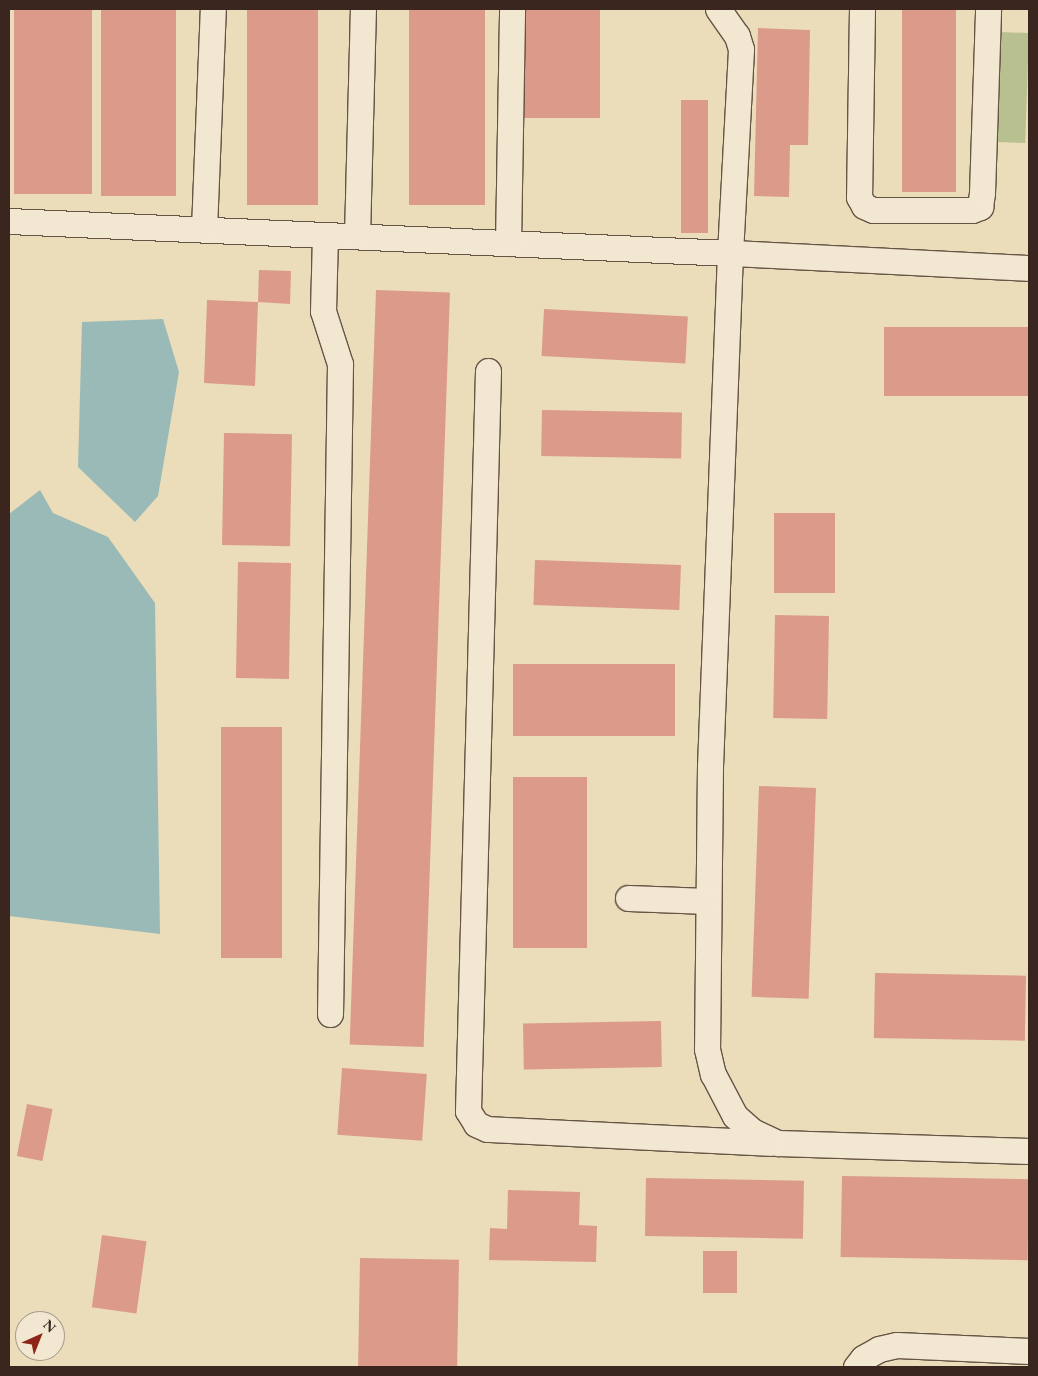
<!DOCTYPE html>
<style>
body{margin:0}
#map{position:relative;width:1038px;height:1376px;overflow:hidden;background:#ebdcba;font-family:"EB Garamond",serif}
div>[style]{position:absolute}
.green>*{inset:0;background:#b8c08f;transform-origin:0 0}
.water>*{inset:0;background:#9abab7}
.building>*{inset:0;background:#db9a8a;transform-origin:0 0}
.roads{filter:drop-shadow(1px 0 #665446) drop-shadow(-1px 0 #665446) drop-shadow(0 1px #665446) drop-shadow(0 -1px #665446)}
.minor>*{height:25px;margin:-12.5px;padding:0 12.5px;transform-origin:12.5px;border-radius:12.5px;background:#f2e8d2}
span{translate:-50% -50%;white-space:nowrap;text-align:center;line-height:1.15;-webkit-text-stroke:4px #f2e8d2;paint-order:stroke}
.frame{position:absolute;inset:0;border:10px solid #3a261f;pointer-events:none}
.north{position:absolute;left:15px;top:1311px;width:50px;height:50px;box-sizing:border-box;background:#f2e8d2;border:1px solid #a89a8a;border-radius:50%;rotate:44deg;font-size:14px;font-weight:700;line-height:20px;text-align:center;color:#3a261f}
.north::after{content:'';display:block;margin:auto;width:18px;height:22px;background:#8f2418;clip-path:polygon(50% 0,100% 100%,50% 72%,0 100%)}
</style>
<div id="map">
<div class="green">
<div style="left:1000px;top:32px;width:29px;height:110px;rotate:2deg"></div>
</div>
<div class="water">
<div style="clip-path:polygon(163px 319px,179px 372px,158px 496px,135px 522px,78px 467px,82px 322px)"></div>
<div style="clip-path:polygon(40px 490px,53px 513px,108px 537px,155px 603px,160px 934px,9px 916px,9px 514px)"></div>
</div>
<div class="building">
<div style="left:14px;top:9px;width:78px;height:185px"></div>
<div style="left:101px;top:9px;width:75px;height:187px"></div>
<div style="left:247px;top:9px;width:71px;height:196px"></div>
<div style="left:409px;top:9px;width:76px;height:196px"></div>
<div style="left:524px;top:9px;width:76px;height:109px"></div>
<div style="left:902px;top:9px;width:54px;height:183px"></div>
<div style="clip-path:polygon(758px 28px,810px 30px,808px 145px,790px 145px,789px 197px,754px 196px)"></div>
<div style="left:681px;top:100px;width:27px;height:133px"></div>
<div style="clip-path:polygon(259px 270px,291px 271px,290px 304px,258px 302px,255px 386px,204px 383px,207px 300px,258px 302px)"></div>
<div style="left:376px;top:290px;width:74px;height:755px;rotate:2deg"></div>
<div style="left:544px;top:309px;width:144px;height:47px;rotate:3deg"></div>
<div style="left:1029px;top:327px;width:69px;height:145px;rotate:90deg"></div>
<div style="left:542px;top:410px;width:140px;height:46px;rotate:1deg"></div>
<div style="left:224px;top:433px;width:68px;height:112px;rotate:1deg"></div>
<div style="left:774px;top:513px;width:61px;height:80px"></div>
<div style="left:535px;top:560px;width:146px;height:45px;rotate:2deg"></div>
<div style="left:238px;top:562px;width:53px;height:116px;rotate:1deg"></div>
<div style="left:775px;top:615px;width:54px;height:103px;rotate:1deg"></div>
<div style="left:513px;top:664px;width:162px;height:72px"></div>
<div style="left:221px;top:727px;width:61px;height:231px"></div>
<div style="left:513px;top:777px;width:74px;height:171px"></div>
<div style="left:759px;top:786px;width:57px;height:211px;rotate:2deg"></div>
<div style="left:875px;top:973px;width:151px;height:65px;rotate:1deg"></div>
<div style="left:661px;top:1021px;width:46px;height:138px;rotate:89deg"></div>
<div style="left:342px;top:1068px;width:85px;height:67px;rotate:4deg"></div>
<div style="left:27px;top:1104px;width:26px;height:53px;rotate:11deg"></div>
<div style="left:842px;top:1176px;width:187px;height:81px;rotate:1deg"></div>
<div style="left:646px;top:1178px;width:158px;height:58px;rotate:1deg"></div>
<div style="clip-path:polygon(508px 1190px,580px 1192px,579px 1225px,597px 1226px,596px 1262px,489px 1260px,490px 1228px,507px 1229px)"></div>
<div style="left:102px;top:1235px;width:45px;height:73px;rotate:8deg"></div>
<div style="left:737px;top:1251px;width:42px;height:34px;rotate:90deg"></div>
<div style="left:360px;top:1258px;width:99px;height:109px;rotate:1deg"></div>
</div>
<div class="roads">
<div class="minor">
<div style="left:862px;top:9px;width:188px;rotate:90.9deg"></div>
<div style="left:859px;top:197px;width:10px;rotate:61deg"></div>
<div style="left:864px;top:206px;width:10px;rotate:24deg"></div>
<div style="left:873px;top:210px;width:99px"></div>
<div style="left:972px;top:210px;width:9px;rotate:-21deg"></div>
<div style="left:980px;top:207px;width:14px;rotate:-82deg"></div>
<div style="left:982px;top:193px;width:184px;rotate:-88.1deg"></div>
<div style="left:9px;top:221px;width:722px;rotate:2.54deg"></div>
<div style="left:730px;top:253px;width:204px;rotate:-86.9deg"></div>
<div style="left:741px;top:49px;width:14px;rotate:-107deg"></div>
<div style="left:737px;top:36px;width:33px;rotate:-125deg"></div>
<div style="left:204px;top:229px;width:220px;rotate:-87.7deg"></div>
<div style="left:325px;top:235px;width:76px;rotate:91.5deg"></div>
<div style="left:323px;top:311px;width:56px;rotate:72.2deg"></div>
<div style="left:340px;top:364px;width:650px;rotate:90.88deg"></div>
<div style="left:357px;top:236px;width:227px;rotate:-88.5deg"></div>
<div style="left:508px;top:243px;width:234px;rotate:-89deg"></div>
<div style="left:1029px;top:268px;width:299px;rotate:-177.1deg"></div>
<div style="left:730px;top:253px;width:513px;rotate:92.23deg"></div>
<div style="left:710px;top:766px;width:283px;rotate:90.6deg"></div>
<div style="left:707px;top:1049px;width:26px;rotate:77deg"></div>
<div style="left:713px;top:1074px;width:47px;rotate:62.4deg"></div>
<div style="left:735px;top:1116px;width:23px;rotate:41deg"></div>
<div style="left:752px;top:1131px;width:29px;rotate:25deg"></div>
<div style="left:778px;top:1143px;width:251px;rotate:1.8deg"></div>
<div style="left:488px;top:371px;width:740px;rotate:91.55deg"></div>
<div style="left:468px;top:1111px;width:15px;rotate:58deg"></div>
<div style="left:476px;top:1124px;width:12px;rotate:24deg"></div>
<div style="left:487px;top:1129px;width:284px;rotate:2.8deg"></div>
<div style="left:628px;top:898px;width:80px;rotate:2.1deg"></div>
<div style="left:856px;top:1367px;width:11px;rotate:-52deg"></div>
<div style="left:863px;top:1358px;width:18px;rotate:-29deg"></div>
<div style="left:879px;top:1349px;width:18px;rotate:-13deg"></div>
<div style="left:897px;top:1345px;width:132px;rotate:2.6deg"></div>
</div>
</div>
<div class="frame"></div>
<div class="north">N</div>
</div>
